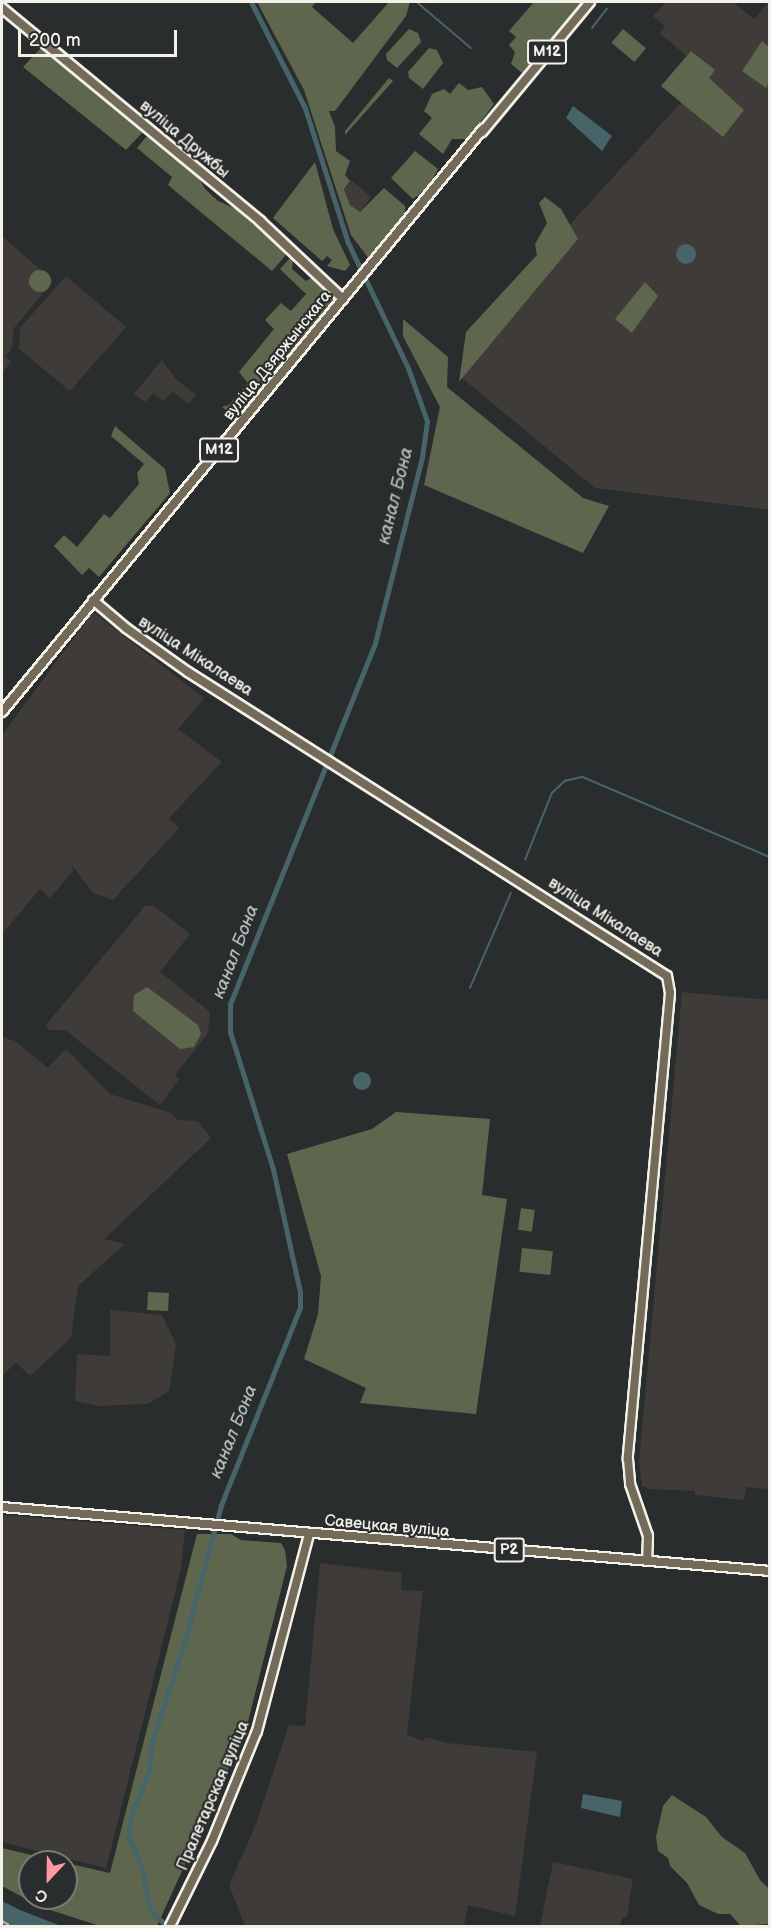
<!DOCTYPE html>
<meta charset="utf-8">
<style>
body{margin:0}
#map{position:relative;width:771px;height:1928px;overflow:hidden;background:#2a2d2e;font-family:"Balsamiq Sans",sans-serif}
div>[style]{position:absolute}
.built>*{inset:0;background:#3e3b39}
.green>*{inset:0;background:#5e674e;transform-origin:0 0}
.round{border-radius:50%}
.water>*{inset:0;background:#476569}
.stream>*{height:1.5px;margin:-0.75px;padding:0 0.75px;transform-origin:0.75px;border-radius:0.75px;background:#476569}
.canal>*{height:5px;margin:-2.5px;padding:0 2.5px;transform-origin:2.5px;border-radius:2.5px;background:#476569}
.ferry>*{height:1.5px;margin-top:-0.75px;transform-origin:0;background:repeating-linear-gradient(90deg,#afb9b5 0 8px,transparent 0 14px)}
.roads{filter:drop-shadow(2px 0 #f4f1e8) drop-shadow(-2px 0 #f4f1e8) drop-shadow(0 2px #f4f1e8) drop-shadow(0 -2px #f4f1e8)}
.major>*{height:8px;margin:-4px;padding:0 4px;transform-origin:4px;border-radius:4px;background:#746a5a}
span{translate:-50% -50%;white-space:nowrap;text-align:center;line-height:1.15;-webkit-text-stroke:4.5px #2a2d2e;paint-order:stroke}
.shield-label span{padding:2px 4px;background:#2a2d2e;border:2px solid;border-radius:4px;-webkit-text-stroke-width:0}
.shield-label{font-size:15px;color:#f4f1e8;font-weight:700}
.street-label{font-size:16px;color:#f4f1e8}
.water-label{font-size:18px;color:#afb9b5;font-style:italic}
.frame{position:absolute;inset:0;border:3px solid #f4f1e8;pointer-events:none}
.north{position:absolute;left:18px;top:1850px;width:60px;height:60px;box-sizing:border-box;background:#2a2d2e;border:2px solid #7b7b78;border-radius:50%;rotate:202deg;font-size:16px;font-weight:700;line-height:24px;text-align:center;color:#f4f1e8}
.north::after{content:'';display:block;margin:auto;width:21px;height:27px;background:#ff9aa2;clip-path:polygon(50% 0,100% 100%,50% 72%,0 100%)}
.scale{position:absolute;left:18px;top:30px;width:159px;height:27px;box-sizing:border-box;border:3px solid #f4f1e8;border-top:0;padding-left:8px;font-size:18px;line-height:21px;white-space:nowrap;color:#f4f1e8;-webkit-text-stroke:4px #2a2d2e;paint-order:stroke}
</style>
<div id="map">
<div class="built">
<div style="clip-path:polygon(666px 2px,733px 2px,754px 19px,769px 2px,769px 510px,595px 488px,462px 378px,473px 331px,707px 74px,660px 33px,665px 26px,653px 16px)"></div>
<div style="clip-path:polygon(351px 180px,371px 197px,360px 212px,350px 205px,344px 189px)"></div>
<div style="clip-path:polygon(2px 236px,53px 281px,14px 328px,12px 348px,6px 357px,11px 362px,2px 373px)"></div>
<div style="clip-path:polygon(66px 276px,126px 327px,70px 391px,19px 349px,20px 328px)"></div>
<div style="clip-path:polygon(162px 360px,175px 378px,196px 395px,188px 404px,173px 392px,163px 401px,153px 393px,145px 402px,134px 394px)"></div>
<div style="clip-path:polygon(93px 612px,204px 698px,178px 729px,222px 762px,169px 818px,179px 828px,113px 900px,93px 893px,72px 865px,73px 871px,50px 898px,40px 889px,2px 934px,2px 735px)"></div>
<div style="clip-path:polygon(153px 905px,190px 934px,160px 972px,210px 1012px,208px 1033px,175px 1075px,179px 1079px,160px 1105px,65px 1030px,50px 1030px,45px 1026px,145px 906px)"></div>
<div style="clip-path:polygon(682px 992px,769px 1000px,769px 1489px,746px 1487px,744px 1500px,695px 1495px,695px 1491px,650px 1489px,642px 1486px,639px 1462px)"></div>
<div style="clip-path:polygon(2px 1037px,15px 1041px,48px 1068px,66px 1049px,110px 1094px,171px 1113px,178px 1120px,198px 1121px,211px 1138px,104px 1239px,125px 1244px,78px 1286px,71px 1338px,30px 1376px,16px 1362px,2px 1376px)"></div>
<div style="clip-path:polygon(110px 1310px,162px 1315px,176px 1344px,169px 1391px,148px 1404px,99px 1406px,75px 1401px,77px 1354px,110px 1356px)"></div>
<div style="clip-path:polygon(2px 1515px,185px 1530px,181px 1569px,106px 1868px,2px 1842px)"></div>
<div style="clip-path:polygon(320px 1563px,402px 1573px,401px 1590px,423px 1591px,407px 1735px,424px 1741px,425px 1737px,447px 1743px,537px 1752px,515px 1916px,468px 1905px,464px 1926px,245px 1926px,229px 1885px,256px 1824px,289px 1725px,305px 1726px)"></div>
<div style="clip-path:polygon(553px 1862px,633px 1879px,627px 1917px,622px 1917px,620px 1926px,540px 1926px)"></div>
</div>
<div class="green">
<div style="clip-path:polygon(257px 2px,316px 2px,312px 7px,353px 43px,389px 2px,410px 2px,406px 16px,335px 111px,329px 111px,335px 127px,336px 151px,350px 161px,345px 175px,350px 181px,344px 189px,350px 205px,360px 212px,384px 188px,405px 206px,405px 215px,369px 259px,351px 235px,304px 90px)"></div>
<div style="clip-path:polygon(534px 2px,582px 2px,522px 73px,511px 64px,515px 52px,509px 45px,516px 37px,509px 31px)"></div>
<div style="clip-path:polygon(409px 29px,418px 33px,421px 42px,397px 68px,387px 60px,386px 54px)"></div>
<div style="left:623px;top:29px;width:30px;height:18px;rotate:40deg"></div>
<div style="clip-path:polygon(762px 41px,769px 47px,769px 82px,766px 88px,742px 71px)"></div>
<div style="clip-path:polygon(41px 48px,141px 128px,142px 133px,126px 150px,23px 67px)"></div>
<div style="clip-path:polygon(429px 48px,437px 50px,443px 63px,423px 89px,409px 78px,408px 72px)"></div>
<div style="clip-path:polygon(691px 51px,715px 70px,709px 78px,744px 110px,723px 137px,661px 86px)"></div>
<div style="clip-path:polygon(389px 78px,393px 81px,345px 135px,345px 131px)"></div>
<div style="clip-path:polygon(459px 83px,468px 90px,482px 87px,494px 104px,468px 139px,452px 139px,443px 154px,419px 134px,432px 118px,424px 111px,432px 94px,444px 89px,450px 94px)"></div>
<div style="clip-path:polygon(146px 137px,152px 138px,197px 175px,205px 189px,218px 201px,236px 209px,284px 251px,285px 256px,272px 271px,168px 185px,172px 177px,137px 148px)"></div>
<div style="clip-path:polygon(415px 151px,438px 169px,428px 188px,413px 199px,391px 178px)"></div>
<div style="clip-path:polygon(315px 162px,333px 229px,350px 265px,345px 271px,327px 266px,332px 260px,327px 256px,322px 261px,273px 218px)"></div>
<div style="clip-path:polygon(545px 197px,561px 209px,578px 239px,459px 382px,466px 332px,537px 255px,535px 244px,547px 223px,539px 203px)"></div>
<div style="clip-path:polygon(289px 259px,293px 259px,292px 269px,306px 281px,313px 277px,333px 297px,334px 303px,239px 415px,234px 417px,222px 407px,229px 405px,248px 383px,239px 372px,274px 329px,265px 320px,281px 303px,291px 311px,306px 294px,280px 269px)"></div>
<div class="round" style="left:29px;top:270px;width:22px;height:22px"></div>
<div style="clip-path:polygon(645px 282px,658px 296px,632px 333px,615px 319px)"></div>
<div style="clip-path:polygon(403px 319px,448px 357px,447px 387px,583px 498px,609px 506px,583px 553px,424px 485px,440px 407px,403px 336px)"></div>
<div style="clip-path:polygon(115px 426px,165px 469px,170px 493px,99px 577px,89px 568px,82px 575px,54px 546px,64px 535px,77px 547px,104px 514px,110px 518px,139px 484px,137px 473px,144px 464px,111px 436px)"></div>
<div style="clip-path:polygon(147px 987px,198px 1025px,201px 1034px,194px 1047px,180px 1049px,133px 1011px,134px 995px)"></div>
<div style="clip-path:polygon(396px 1112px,490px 1119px,482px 1195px,507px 1199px,476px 1414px,360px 1403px,366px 1388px,304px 1359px,318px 1314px,321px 1276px,287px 1154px,372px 1129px)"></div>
<div style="left:521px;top:1208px;width:14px;height:22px;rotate:8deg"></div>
<div style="left:522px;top:1248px;width:31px;height:24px;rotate:6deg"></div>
<div style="left:148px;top:1292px;width:21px;height:18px;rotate:3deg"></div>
<div style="clip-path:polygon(197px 1534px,231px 1534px,241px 1540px,281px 1543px,285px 1550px,287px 1566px,246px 1730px,157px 1926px,100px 1926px,41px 1907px,2px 1886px,2px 1848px,61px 1862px,30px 1862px,30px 1898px,66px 1898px,66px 1863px,110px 1873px)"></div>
<div style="clip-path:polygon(672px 1795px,706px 1817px,722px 1837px,745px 1853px,760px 1880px,769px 1889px,769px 1924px,741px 1926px,730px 1914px,718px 1914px,699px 1905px,687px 1883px,670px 1866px,668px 1858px,658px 1851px,656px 1837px,663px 1806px)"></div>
</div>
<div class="water">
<div style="clip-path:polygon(573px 106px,612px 136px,602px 151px,566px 118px)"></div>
<div class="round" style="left:676px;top:244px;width:20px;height:20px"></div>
<div class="round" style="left:353px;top:1072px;width:18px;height:18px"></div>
<div style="clip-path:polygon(583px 1794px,622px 1801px,620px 1817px,581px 1808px)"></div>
<div style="clip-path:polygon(2px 1901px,20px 1910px,61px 1926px,2px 1926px)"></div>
</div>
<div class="stream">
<div style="left:417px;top:2px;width:71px;rotate:40.4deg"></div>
<div style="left:612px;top:2px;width:1px"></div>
<div style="left:592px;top:28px;width:24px;rotate:-52deg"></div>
<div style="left:525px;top:860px;width:72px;rotate:-68.1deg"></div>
<div style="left:552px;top:793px;width:18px;rotate:-43deg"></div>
<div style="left:565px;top:781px;width:18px;rotate:-13deg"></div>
<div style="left:583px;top:777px;width:203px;rotate:23.2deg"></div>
<div style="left:470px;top:988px;width:103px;rotate:-66.7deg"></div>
</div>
<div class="canal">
<div style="left:167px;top:1926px;width:23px;rotate:-137deg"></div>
<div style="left:150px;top:1910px;width:42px;rotate:-101deg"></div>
<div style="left:142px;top:1869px;width:35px;rotate:-112deg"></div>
<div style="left:129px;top:1837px;width:18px;rotate:-87deg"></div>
<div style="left:130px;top:1819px;width:53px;rotate:-68.8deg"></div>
<div style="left:149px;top:1770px;width:26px;rotate:-86deg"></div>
<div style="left:151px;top:1744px;width:105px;rotate:-71.7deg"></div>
<div style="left:184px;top:1644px;width:144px;rotate:-75.1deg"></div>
<div style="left:221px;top:1505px;width:213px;rotate:-68.2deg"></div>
<div style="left:300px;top:1307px;width:15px;rotate:-90deg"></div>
<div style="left:300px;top:1292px;width:126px;rotate:-102.4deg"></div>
<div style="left:273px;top:1169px;width:144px;rotate:-107.4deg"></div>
<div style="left:230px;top:1032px;width:28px;rotate:-90deg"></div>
<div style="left:230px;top:1004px;width:389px;rotate:-68.1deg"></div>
<div style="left:375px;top:643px;width:192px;rotate:-75.8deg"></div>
<div style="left:422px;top:457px;width:36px;rotate:-82deg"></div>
<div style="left:427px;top:421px;width:56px;rotate:-109.7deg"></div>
<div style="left:408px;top:368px;width:139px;rotate:-115.6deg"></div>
<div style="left:348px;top:243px;width:142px;rotate:-107.7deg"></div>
<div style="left:305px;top:108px;width:119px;rotate:-117deg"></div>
</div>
<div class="ferry">
<div style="left:2px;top:1921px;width:10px;rotate:29deg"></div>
</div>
<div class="roads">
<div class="major">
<div style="left:2px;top:8px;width:335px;rotate:39.5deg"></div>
<div style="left:260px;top:221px;width:114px;rotate:43.2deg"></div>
<div style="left:482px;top:132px;width:169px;rotate:-50.3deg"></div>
<div style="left:93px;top:600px;width:43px;rotate:40.3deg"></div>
<div style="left:126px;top:628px;width:76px;rotate:35.4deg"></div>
<div style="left:188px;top:672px;width:567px;rotate:32.4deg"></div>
<div style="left:667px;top:976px;width:17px;rotate:80deg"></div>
<div style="left:670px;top:993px;width:468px;rotate:95.2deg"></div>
<div style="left:628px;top:1459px;width:25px;rotate:85deg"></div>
<div style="left:630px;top:1484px;width:55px;rotate:70.9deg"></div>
<div style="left:648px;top:1536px;width:25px;rotate:92deg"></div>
<div style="left:2px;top:712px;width:756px;rotate:-50.48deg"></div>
<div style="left:2px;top:1507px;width:771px;rotate:4.76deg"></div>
<div style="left:170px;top:1926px;width:95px;rotate:-63.7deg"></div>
<div style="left:212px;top:1841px;width:119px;rotate:-67.8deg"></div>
<div style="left:257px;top:1731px;width:204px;rotate:-75.2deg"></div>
</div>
</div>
<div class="shield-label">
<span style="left:547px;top:52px">М12</span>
<span style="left:219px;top:450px">М12</span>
<span style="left:509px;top:1550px">Р2</span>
</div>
<div class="street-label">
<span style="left:184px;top:140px;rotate:40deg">вуліца Дружбы</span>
<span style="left:278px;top:356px;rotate:-51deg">вуліца Дзяржынскага</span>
<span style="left:195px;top:657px;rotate:33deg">вуліца Мікалаева</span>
<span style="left:605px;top:918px;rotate:33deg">вуліца Мікалаева</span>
<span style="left:387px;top:1527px;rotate:5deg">Савецкая вуліца</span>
<span style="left:214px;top:1796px;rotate:-67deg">Пралетарская вуліца</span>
</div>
<div class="water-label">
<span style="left:396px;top:496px;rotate:-76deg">канал Бона</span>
<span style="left:236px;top:952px;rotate:-69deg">канал Бона</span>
<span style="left:234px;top:1432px;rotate:-68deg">канал Бона</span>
</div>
<div class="frame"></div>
<div class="north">С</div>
<div class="scale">200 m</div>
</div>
